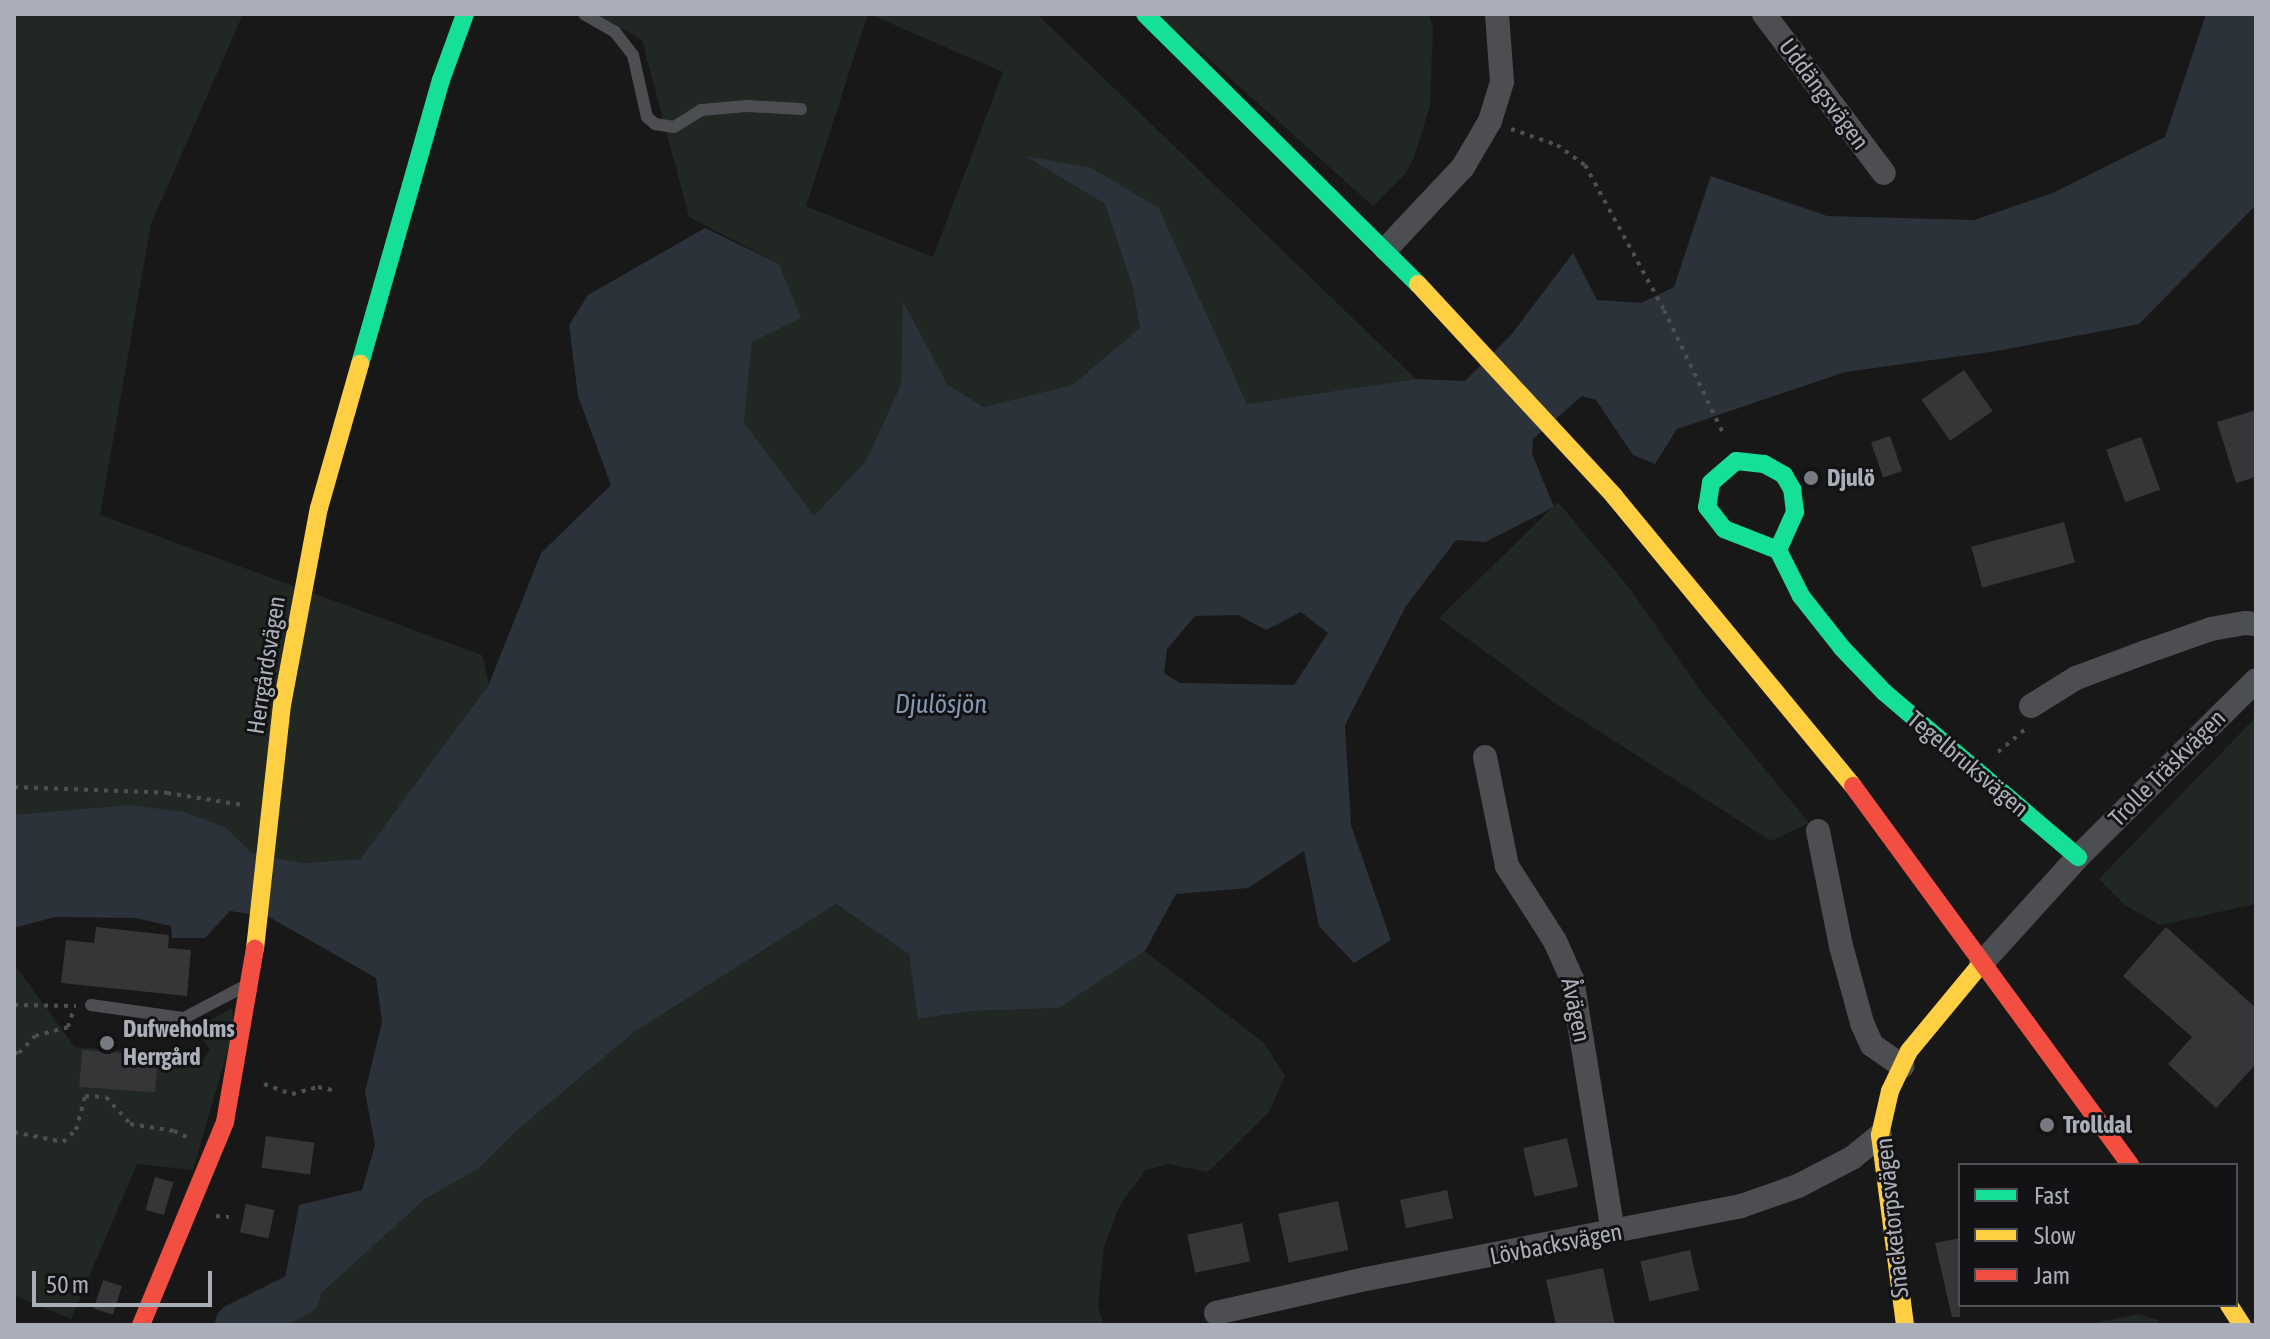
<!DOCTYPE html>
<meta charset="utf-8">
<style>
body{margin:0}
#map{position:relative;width:2270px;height:1339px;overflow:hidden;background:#181818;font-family:"Asap Condensed",sans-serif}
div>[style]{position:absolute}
.green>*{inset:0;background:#212722}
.water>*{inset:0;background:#2c323a}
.river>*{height:44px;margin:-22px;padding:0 22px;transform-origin:22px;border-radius:22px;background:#2c323a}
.building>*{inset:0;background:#363638;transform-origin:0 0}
.path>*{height:4px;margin-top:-2px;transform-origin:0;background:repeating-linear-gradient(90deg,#4e4f52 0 4px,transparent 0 10px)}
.lane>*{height:12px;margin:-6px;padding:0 6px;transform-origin:6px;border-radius:6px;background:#4d4e51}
.street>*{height:24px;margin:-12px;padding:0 12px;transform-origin:12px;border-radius:12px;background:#4d4e51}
.fast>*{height:18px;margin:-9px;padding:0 9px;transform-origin:9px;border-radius:9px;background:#16e098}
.slow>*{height:18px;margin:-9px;padding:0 9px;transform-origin:9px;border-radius:9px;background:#ffcf43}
.jam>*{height:18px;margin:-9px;padding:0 9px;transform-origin:9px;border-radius:9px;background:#f24e42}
.dots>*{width:22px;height:22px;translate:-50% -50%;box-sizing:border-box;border:4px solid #131214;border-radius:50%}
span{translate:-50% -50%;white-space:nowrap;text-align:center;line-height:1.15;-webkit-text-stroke:6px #131214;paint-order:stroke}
.street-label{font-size:24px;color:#aaaeb8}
.poi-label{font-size:24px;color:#aaaeb8;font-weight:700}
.left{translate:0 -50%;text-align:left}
.water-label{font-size:26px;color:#8499b1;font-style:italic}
.frame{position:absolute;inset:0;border:16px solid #aaaeb8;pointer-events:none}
.legend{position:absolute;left:1958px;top:1163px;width:280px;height:144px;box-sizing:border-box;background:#131214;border:2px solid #4f5056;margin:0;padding:10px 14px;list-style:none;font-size:24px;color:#aaaeb8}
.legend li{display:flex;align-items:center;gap:16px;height:40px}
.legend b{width:40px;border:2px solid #4f5056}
.scale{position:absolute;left:32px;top:1271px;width:180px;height:36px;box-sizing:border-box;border:4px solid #aaaeb8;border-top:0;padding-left:10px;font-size:24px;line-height:28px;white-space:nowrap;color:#aaaeb8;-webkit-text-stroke:6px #131214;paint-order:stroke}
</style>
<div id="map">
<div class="green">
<div style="clip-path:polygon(14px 14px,243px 14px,151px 224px,100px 515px,482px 655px,489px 684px,360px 859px,303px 863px,252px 853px,225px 827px,185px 812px,14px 815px)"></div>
<div style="clip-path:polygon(596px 14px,868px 14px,806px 206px,933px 257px,1003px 72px,869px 14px,1037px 14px,1416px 379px,1247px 404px,1159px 208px,1028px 158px,1105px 204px,1132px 285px,1140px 328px,1072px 385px,984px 407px,948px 385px,904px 302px,901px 384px,866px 461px,814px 517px,744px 423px,752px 342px,779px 264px,689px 217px,642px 40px)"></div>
<div style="clip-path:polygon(1158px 14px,1429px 14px,1433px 28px,1430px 106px,1413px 160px,1404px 175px,1373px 206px)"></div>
<div style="clip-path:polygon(1558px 502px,1631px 590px,1700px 690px,1809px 823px,1771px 841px,1558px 705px,1439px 618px)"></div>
<div style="clip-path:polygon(2256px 717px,2256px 904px,2160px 925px,2125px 905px,2099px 879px)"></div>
<div style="clip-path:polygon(836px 904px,909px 954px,919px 1019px,972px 1011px,1059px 1008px,1145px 951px,1264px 1043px,1285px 1076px,1269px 1112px,1208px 1172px,1168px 1164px,1146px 1170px,1120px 1205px,1104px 1247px,1098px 1306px,1104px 1325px,277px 1325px,316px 1298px,425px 1199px,478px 1169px,514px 1133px,633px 1033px)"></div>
<div style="clip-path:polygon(14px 964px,75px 1047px,165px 1054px,199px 1065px,210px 1050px,196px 1028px,232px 1008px,234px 1028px,193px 1170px,137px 1164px,71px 1319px,14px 1295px)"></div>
<div style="clip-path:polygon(2138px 1314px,2158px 1320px,2161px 1325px,2084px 1325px)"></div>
</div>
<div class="water">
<div style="clip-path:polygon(evenodd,2206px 14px,2256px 14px,2256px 205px,2139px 324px,1997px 351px,1845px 372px,1677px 429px,1655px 464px,1633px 455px,1596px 400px,1582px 396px,1533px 439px,1532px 454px,1554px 507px,1485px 542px,1456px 540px,1406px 606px,1345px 725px,1351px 825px,1391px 940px,1354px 963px,1319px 926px,1304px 851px,1248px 888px,1176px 894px,1145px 951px,1059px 1008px,972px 1011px,918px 1019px,909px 954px,836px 904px,633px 1033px,514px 1133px,478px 1169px,425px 1199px,316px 1298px,299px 1294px,284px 1283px,299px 1205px,362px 1190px,375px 1145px,365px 1092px,382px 1022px,376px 978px,269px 917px,230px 911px,205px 938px,172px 938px,171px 926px,135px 918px,55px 917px,14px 928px,14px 815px,130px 805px,185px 812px,225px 827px,252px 853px,303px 863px,360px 859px,489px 684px,541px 553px,611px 485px,578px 396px,569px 325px,588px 295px,705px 228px,779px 264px,801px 318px,752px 342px,744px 423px,814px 516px,866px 461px,901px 384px,903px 301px,948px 385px,984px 407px,1072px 385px,1140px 328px,1132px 285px,1105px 204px,1025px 156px,1091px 168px,1159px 208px,1247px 404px,1416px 379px,1465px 381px,1511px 335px,1573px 253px,1597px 300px,1641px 303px,1674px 287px,1711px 176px,1827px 216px,1974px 220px,2053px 193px,2165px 137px,2206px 14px,1301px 612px,1328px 633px,1294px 685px,1180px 683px,1164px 673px,1167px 649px,1195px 616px,1238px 615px,1266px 630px,1301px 612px)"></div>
</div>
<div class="river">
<div style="left:237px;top:1325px;width:69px;rotate:-26.6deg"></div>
</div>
<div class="building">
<div style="left:1964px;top:370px;width:50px;height:52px;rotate:55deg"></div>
<div style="clip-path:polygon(2256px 410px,2256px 477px,2236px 483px,2217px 422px)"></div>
<div style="left:1890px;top:436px;width:37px;height:20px;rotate:71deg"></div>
<div style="left:2141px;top:437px;width:56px;height:37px;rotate:70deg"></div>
<div style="left:2064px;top:522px;width:42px;height:96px;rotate:75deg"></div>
<div style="clip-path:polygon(96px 927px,169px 935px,168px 948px,191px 950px,187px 996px,61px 983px,66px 940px,94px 943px)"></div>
<div style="clip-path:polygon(2166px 927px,2256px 1008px,2256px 1064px,2216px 1108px,2168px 1064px,2192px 1037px,2123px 976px)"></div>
<div style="left:82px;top:1050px;width:76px;height:37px;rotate:4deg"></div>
<div style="left:266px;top:1136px;width:49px;height:32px;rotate:8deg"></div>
<div style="left:1567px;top:1138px;width:50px;height:45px;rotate:77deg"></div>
<div style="left:155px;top:1177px;width:19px;height:34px;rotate:16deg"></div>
<div style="left:1447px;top:1190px;width:29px;height:48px;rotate:78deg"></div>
<div style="left:1338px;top:1201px;width:50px;height:61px;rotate:78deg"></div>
<div style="left:246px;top:1204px;width:29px;height:29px;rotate:12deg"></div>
<div style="left:1242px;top:1223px;width:39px;height:56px;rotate:78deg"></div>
<div style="clip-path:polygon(1960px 1238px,1960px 1317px,1952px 1317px,1935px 1243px)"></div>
<div style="left:1690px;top:1250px;width:41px;height:51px;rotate:77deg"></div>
<div style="clip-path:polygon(1603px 1268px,1615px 1325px,1556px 1325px,1546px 1280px)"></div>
<div style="left:103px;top:1280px;width:20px;height:30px;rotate:18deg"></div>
</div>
<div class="path">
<div style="left:1511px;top:129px;width:49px;rotate:19.2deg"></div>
<div style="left:1557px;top:145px;width:34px;rotate:36deg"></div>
<div style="left:1585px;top:165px;width:165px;rotate:61.4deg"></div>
<div style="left:1664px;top:310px;width:139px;rotate:64.4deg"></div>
<div style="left:1998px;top:752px;width:35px;rotate:-40deg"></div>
<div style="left:14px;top:787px;width:153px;rotate:2.2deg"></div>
<div style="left:167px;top:793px;width:77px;rotate:9deg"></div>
<div style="left:14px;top:1005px;width:62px;rotate:0.9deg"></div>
<div style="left:14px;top:1053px;width:5px"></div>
<div style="left:19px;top:1053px;width:23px;rotate:-47deg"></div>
<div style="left:35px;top:1036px;width:34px;rotate:-15deg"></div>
<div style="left:68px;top:1027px;width:19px;rotate:-72deg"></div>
<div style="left:264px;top:1084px;width:30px;rotate:20deg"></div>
<div style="left:292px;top:1094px;width:27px;rotate:-15deg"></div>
<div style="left:318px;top:1087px;width:19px;rotate:12deg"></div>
<div style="left:14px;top:1132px;width:50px;rotate:11.5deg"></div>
<div style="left:63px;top:1142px;width:18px;rotate:-43deg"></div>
<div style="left:76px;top:1130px;width:35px;rotate:-75deg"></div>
<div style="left:85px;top:1096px;width:21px;rotate:3deg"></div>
<div style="left:106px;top:1097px;width:36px;rotate:48deg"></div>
<div style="left:130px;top:1124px;width:45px;rotate:9deg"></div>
<div style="left:174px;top:1131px;width:17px;rotate:25deg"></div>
<div style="left:216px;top:1216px;width:13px;rotate:4deg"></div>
</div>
<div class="lane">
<div style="left:584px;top:14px;width:36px;rotate:30deg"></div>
<div style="left:615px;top:32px;width:29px;rotate:52deg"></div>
<div style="left:633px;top:55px;width:64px;rotate:77.3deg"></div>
<div style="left:647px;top:117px;width:11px;rotate:41deg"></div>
<div style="left:655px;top:124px;width:19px;rotate:9deg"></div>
<div style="left:674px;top:127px;width:32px;rotate:-32deg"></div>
<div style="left:701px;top:110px;width:46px;rotate:-5deg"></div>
<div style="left:747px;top:106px;width:54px;rotate:3.2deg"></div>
<div style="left:91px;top:1005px;width:94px;rotate:8deg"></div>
<div style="left:184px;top:1018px;width:69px;rotate:-27.7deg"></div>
</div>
<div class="street">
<div style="left:1764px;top:14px;width:199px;rotate:53deg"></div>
<div style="left:1386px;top:249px;width:112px;rotate:-46.8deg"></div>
<div style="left:1463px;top:167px;width:53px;rotate:-59.6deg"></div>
<div style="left:1490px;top:121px;width:41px;rotate:-72.9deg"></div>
<div style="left:1502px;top:82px;width:68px;rotate:-94.2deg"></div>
<div style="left:2031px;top:706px;width:53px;rotate:-31.9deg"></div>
<div style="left:2076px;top:678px;width:75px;rotate:-20.4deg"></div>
<div style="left:2146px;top:652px;width:69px;rotate:-19.5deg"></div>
<div style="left:2211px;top:629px;width:35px;rotate:-10deg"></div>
<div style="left:2245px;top:623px;width:11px;rotate:5deg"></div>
<div style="left:1485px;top:757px;width:111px;rotate:78.6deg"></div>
<div style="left:1507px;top:866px;width:89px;rotate:57.4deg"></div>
<div style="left:1555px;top:941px;width:42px;rotate:65.9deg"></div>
<div style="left:1572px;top:979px;width:256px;rotate:80.8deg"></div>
<div style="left:1818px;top:831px;width:117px;rotate:78.7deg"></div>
<div style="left:1841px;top:946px;width:80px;rotate:74.7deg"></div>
<div style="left:1862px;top:1023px;width:24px;rotate:66deg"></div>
<div style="left:1872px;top:1045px;width:37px;rotate:35deg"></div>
<div style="left:1981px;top:964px;width:144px;rotate:-47.8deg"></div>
<div style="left:2078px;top:857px;width:251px;rotate:-44.8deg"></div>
<div style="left:1216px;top:1313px;width:154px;rotate:-12.8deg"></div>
<div style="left:1366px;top:1279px;width:382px;rotate:-11deg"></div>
<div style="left:1741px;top:1206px;width:60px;rotate:-19.3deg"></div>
<div style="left:1798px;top:1186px;width:61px;rotate:-27.4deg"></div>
<div style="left:1852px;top:1158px;width:36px;rotate:-39deg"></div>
</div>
<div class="fast">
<div style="left:1145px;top:14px;width:384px;rotate:44.7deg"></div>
<div style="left:360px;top:364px;width:295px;rotate:-74.1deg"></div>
<div style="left:441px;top:80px;width:70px;rotate:-70deg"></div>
<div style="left:1778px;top:550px;width:42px;rotate:-65.9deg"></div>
<div style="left:1795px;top:512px;width:23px;rotate:-97deg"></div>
<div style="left:1792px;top:489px;width:16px;rotate:-120deg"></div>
<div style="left:1784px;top:475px;width:23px;rotate:-151deg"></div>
<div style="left:1764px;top:464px;width:28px;rotate:-174deg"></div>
<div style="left:1736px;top:461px;width:33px;rotate:139deg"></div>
<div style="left:1711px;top:483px;width:24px;rotate:99deg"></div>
<div style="left:1707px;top:507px;width:28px;rotate:52deg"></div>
<div style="left:1724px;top:529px;width:58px;rotate:21.3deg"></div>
<div style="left:1778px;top:550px;width:51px;rotate:63.4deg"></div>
<div style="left:1801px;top:596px;width:66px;rotate:51.7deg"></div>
<div style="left:1842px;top:648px;width:61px;rotate:46.3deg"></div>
<div style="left:1884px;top:692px;width:255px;rotate:40.4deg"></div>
</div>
<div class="slow">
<div style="left:1418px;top:284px;width:289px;rotate:47.2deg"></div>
<div style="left:1614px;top:496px;width:376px;rotate:50.5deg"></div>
<div style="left:255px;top:949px;width:245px;rotate:-83.7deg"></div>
<div style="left:282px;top:705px;width:200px;rotate:-79.4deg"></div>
<div style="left:319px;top:508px;width:150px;rotate:-74.1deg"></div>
<div style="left:2229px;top:1305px;width:24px;rotate:57deg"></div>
<div style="left:1905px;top:1325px;width:192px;rotate:-97.5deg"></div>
<div style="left:1880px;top:1135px;width:45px;rotate:-77.2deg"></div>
<div style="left:1890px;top:1091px;width:44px;rotate:-64.6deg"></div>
<div style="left:1909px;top:1051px;width:113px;rotate:-50.4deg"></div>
</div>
<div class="jam">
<div style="left:1853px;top:786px;width:469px;rotate:53.8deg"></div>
<div style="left:141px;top:1325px;width:220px;rotate:-67.5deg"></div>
<div style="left:225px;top:1122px;width:176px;rotate:-80.2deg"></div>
</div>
<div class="dots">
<div style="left:1811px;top:478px;background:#777a80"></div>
<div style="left:107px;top:1043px;background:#777a80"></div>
<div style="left:2047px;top:1125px;background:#777a80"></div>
</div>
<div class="street-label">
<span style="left:1824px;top:94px;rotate:53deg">Uddängsvägen</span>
<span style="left:266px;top:665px;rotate:-81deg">Herrgårdsvägen</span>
<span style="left:1968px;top:764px;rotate:40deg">Tegelbruksvägen</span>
<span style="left:2167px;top:768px;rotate:-45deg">Trolle Träskvägen</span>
<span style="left:1576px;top:1010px;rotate:78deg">Åvägen</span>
<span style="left:1892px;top:1218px;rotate:-96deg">Snacketorpsvägen</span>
<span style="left:1556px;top:1244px;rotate:-11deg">Lövbacksvägen</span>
</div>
<div class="poi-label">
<span class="left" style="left:1827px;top:478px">Djulö</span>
<span class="left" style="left:123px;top:1043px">Dufweholms<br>Herrgård</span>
<span class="left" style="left:2063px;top:1125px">Trolldal</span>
</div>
<div class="water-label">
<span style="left:941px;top:705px">Djulösjön</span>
</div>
<div class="frame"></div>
<ul class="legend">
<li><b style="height:10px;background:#16e098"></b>Fast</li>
<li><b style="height:10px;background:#ffcf43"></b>Slow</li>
<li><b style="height:10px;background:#f24e42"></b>Jam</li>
</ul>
<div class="scale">50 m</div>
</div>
